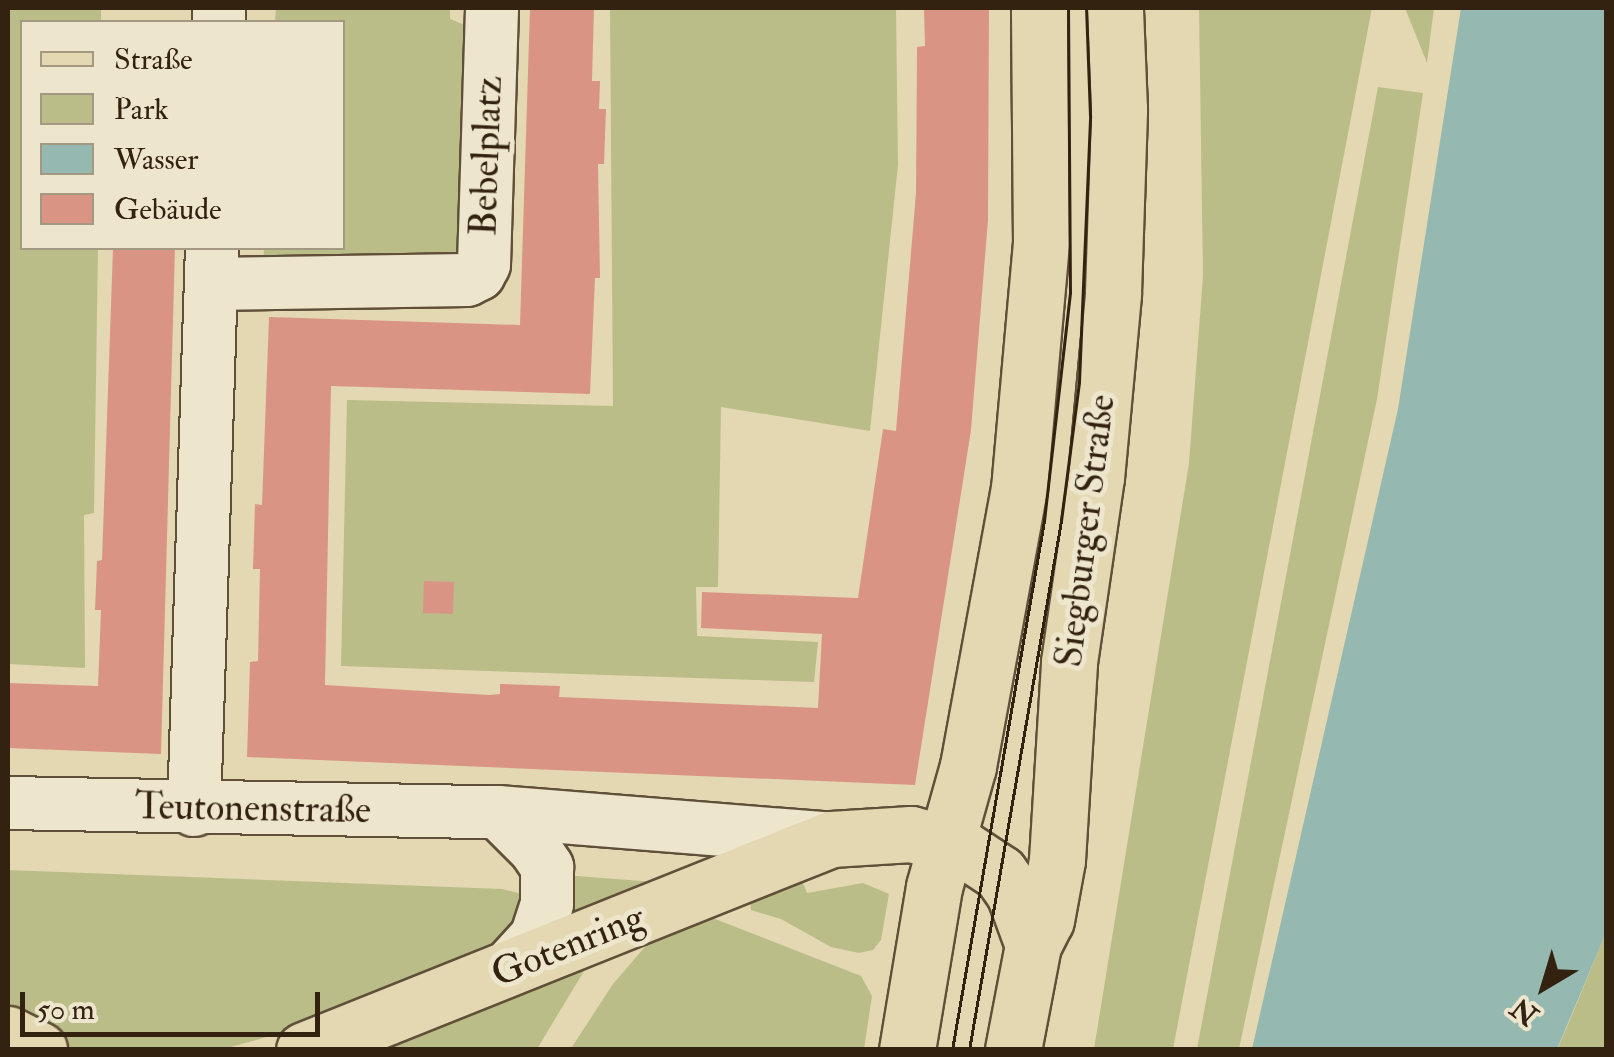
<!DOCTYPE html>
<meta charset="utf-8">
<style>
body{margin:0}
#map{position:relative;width:1614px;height:1057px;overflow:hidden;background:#e4d8b2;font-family:"IM FELL Double Pica",serif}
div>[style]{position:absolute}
.green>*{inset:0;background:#babd88}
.water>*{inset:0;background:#95b9b0}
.building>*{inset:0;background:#da9484;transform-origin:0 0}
.roads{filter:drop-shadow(2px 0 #605039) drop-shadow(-2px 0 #605039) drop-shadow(0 2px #605039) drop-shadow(0 -2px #605039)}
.minor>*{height:52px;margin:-26px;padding:0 26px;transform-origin:26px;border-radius:26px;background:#ede6cd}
.major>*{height:55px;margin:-27.5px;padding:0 27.5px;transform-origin:27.5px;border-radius:27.5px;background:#e4d8b2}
.tram>*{height:2.5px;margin:-1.25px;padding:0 1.25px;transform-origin:1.25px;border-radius:1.25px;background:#342211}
span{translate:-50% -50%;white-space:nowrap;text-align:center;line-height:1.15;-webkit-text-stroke:10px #ede6cd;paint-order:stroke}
.street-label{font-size:38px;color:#342211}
.frame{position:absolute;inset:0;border:10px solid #342211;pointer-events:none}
.legend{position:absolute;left:20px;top:20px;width:325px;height:230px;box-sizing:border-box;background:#ede6cd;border:2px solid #a39882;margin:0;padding:12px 18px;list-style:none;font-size:30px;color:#342211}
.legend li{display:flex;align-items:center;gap:20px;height:50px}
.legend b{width:50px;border:2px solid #a39882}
.north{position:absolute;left:1494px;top:937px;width:100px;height:100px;-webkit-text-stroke:8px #ede6cd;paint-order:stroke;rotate:218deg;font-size:28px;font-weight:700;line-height:40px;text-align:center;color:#342211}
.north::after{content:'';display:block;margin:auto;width:35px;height:45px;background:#342211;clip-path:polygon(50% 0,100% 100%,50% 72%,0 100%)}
.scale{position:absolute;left:20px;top:992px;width:300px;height:45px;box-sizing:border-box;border:5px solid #342211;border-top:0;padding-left:12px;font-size:30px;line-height:35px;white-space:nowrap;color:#342211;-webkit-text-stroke:8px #ede6cd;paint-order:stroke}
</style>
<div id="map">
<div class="green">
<div style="clip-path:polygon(8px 8px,101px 8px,101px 22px,22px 22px,22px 248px,98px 248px,94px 513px,84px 515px,85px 668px,8px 664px)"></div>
<div style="clip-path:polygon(276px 8px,450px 8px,450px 19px,482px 32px,474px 257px,263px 270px,264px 248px,342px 248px,342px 22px,275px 22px)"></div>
<div style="clip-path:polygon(610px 8px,896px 8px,898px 165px,870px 431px,721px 407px,718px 587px,696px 587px,697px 636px,818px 642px,814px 682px,341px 666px,347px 400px,613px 406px)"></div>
<div style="clip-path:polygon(1199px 8px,1372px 8px,1173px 1049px,1094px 1049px,1189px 463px,1203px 276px)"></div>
<div style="clip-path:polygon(1405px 8px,1434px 8px,1427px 63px)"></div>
<div style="clip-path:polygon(1378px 87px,1423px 93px,1377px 399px,1239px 1049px,1197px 1049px)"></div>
<div style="clip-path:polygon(8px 870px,502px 889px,522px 894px,531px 910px,506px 946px,327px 1020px,224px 1049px,8px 1050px)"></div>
<div style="clip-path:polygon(564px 875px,667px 883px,563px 923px)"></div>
<div style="clip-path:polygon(801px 878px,807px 893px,863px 883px,889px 894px,881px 940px,873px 950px,859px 953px,831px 947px,781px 919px,751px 910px,750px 899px)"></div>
<div style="clip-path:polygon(710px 917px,861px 976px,872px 996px,864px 1049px,570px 1050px,613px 984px,650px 941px)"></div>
<div style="clip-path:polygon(1606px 933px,1606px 1049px,1557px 1050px,1572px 1015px)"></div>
<div style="clip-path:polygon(590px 961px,537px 1049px,367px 1050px)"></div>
</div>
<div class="water">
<div style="clip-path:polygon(1461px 8px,1606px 8px,1606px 933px,1557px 1049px,1252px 1049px,1398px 409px)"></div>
</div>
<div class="building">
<div style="clip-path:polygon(530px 8px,594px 8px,592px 81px,600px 81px,599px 109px,606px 109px,604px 164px,598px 164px,600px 278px,595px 278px,590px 394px,331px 386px,325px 685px,489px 695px,500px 694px,500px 684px,560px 686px,559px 697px,818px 708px,822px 634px,701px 628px,702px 592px,858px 598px,883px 429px,896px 431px,916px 193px,917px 47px,925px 46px,924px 8px,989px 8px,988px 220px,971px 430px,915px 785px,247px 757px,250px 662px,258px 661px,260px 569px,253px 569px,255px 504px,262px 505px,269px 317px,520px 325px)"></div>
<div style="clip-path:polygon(113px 248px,175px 248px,161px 754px,8px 748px,8px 683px,98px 686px,101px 610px,95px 610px,97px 561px,102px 560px)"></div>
<div style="left:424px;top:581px;width:30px;height:32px;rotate:2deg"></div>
</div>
<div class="roads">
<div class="minor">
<div style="left:219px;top:22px;width:14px;rotate:-90deg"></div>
<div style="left:211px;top:284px;width:256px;rotate:-0.9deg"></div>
<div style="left:467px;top:280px;width:13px;rotate:-27deg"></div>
<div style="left:479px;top:274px;width:11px;rotate:-63deg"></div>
<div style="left:484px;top:264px;width:256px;rotate:-88.2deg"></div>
<div style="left:8px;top:803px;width:490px;rotate:1.1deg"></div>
<div style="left:498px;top:812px;width:334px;rotate:4.6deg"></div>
<div style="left:194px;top:810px;width:562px;rotate:-88.17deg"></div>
<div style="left:498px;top:812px;width:52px;rotate:45deg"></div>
<div style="left:535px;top:849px;width:22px;rotate:56deg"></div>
<div style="left:547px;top:867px;width:37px;rotate:90deg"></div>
<div style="left:547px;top:904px;width:35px;rotate:108deg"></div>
<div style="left:536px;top:937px;width:47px;rotate:132.4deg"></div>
</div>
<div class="major">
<div style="left:8px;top:1034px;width:35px;rotate:27deg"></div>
<div style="left:304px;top:1050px;width:568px;rotate:-21.82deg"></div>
<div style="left:831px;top:839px;width:80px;rotate:-3.6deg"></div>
<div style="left:911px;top:834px;width:53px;rotate:15.4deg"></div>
<div style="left:962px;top:848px;width:45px;rotate:33.3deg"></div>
<div style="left:1000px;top:873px;width:24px;rotate:55deg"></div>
<div style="left:1014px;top:893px;width:55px;rotate:69.9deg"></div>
<div style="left:907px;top:1050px;width:165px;rotate:-80.6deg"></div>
<div style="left:934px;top:887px;width:126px;rotate:-74.3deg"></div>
<div style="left:968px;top:766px;width:282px;rotate:-79.6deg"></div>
<div style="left:1019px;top:489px;width:248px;rotate:-84.9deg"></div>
<div style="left:1041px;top:242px;width:234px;rotate:-90.5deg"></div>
<div style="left:1013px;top:1050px;width:107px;rotate:-79.2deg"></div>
<div style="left:1033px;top:945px;width:28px;rotate:-63deg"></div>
<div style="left:1046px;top:920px;width:61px;rotate:-79.6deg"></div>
<div style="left:1057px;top:860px;width:198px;rotate:-86.5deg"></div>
<div style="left:1069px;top:662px;width:186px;rotate:-81.7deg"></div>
<div style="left:1096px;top:478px;width:186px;rotate:-84.7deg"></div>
<div style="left:1113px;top:293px;width:184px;rotate:-88.1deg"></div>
<div style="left:1119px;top:109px;width:101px;rotate:-92.3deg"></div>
</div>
</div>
<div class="tram">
<div style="left:952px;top:1050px;width:537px;rotate:-80.13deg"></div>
<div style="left:1044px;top:521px;width:229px;rotate:-83.5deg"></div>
<div style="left:1070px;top:293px;width:285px;rotate:-90.4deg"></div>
<div style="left:969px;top:1050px;width:537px;rotate:-80.13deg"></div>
<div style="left:1061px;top:521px;width:140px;rotate:-82.6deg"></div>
<div style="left:1079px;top:382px;width:266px;rotate:-87.6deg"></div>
<div style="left:1090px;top:116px;width:108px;rotate:-92.1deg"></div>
</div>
<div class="street-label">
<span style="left:487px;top:156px;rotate:-88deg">Bebelplatz</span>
<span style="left:1086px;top:531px;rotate:-83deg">Siegburger Straße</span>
<span style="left:253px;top:809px;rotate:1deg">Teutonenstraße</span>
<span style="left:568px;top:946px;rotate:-22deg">Gotenring</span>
</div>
<div class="frame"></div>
<ul class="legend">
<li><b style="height:12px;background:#e4d8b2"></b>Straße</li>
<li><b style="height:28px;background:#babd88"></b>Park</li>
<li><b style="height:28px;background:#95b9b0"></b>Wasser</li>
<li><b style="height:28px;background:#da9484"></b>Gebäude</li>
</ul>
<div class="north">N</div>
<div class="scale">50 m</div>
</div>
